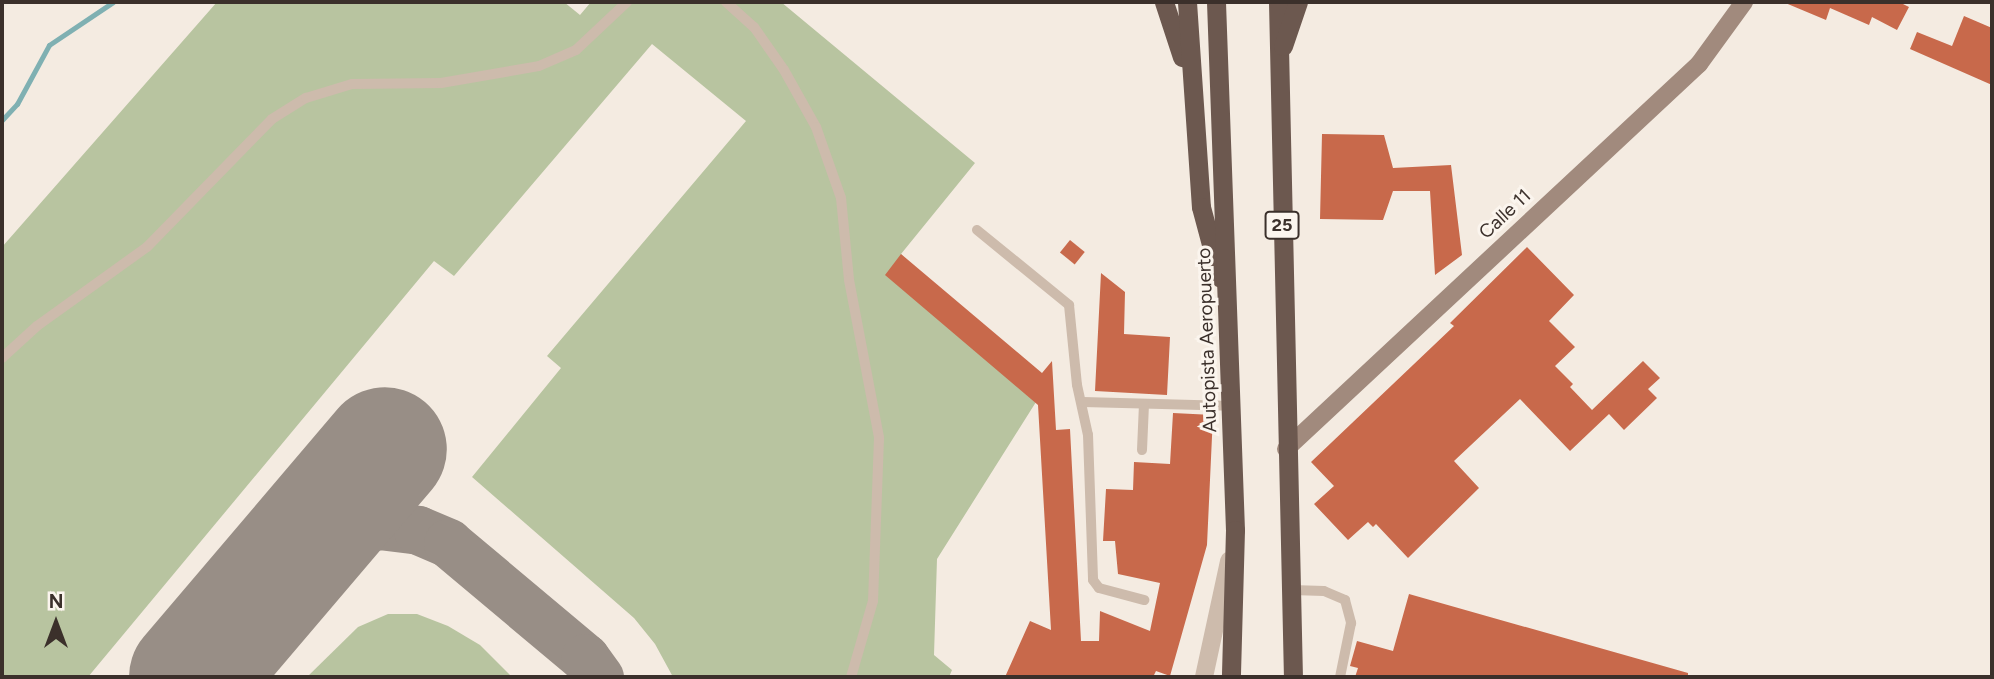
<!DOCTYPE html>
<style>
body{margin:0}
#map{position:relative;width:1994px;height:679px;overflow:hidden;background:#f4ebe1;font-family:Figtree,sans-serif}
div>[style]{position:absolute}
.green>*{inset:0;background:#b8c4a0}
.stream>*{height:5px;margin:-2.5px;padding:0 2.5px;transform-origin:2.5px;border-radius:2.5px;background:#7fb0b2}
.taxiway>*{height:49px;margin:-24.5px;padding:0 24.5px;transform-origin:24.5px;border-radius:24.5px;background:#988e86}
.runway>*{height:124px;margin:-62px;padding:0 62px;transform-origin:62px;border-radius:62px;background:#988e86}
.building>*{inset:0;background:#c8694b;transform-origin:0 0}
.service>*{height:10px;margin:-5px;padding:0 5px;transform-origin:5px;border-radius:5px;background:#cdbbac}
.minor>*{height:18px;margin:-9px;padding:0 9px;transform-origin:9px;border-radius:9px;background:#cdbbac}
.secondary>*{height:18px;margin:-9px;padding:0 9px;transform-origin:9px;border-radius:9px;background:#a18a7d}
.trunk>*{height:19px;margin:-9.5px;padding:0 9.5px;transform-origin:9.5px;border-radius:9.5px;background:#6c584f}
span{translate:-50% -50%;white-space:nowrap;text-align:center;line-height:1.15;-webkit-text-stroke:6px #fbf5ee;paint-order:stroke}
.shield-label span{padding:2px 5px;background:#fbf5ee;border:2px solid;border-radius:5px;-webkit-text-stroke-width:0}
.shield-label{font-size:18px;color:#3b302b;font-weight:700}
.street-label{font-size:19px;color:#3b302b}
.frame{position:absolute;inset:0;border:4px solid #3b302b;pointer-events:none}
.north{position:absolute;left:21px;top:588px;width:70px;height:70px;-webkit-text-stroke:5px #fbf5ee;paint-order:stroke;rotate:0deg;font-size:19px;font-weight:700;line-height:28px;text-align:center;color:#3b302b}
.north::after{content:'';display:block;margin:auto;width:24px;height:32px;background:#3b302b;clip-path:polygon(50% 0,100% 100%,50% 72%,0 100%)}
</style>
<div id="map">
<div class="green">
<div style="clip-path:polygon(217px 2px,564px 2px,580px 15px,591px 2px,781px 2px,975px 163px,901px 254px,1036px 402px,937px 559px,934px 655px,952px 670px,949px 677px,673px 677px,655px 644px,634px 618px,472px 477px,561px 368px,547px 356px,746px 121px,652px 44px,454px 276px,434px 261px,88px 677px,2px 677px,2px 247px)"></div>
<div style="clip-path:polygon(388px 614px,417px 614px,448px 626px,480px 645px,512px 677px,307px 677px,358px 627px)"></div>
</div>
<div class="stream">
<div style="left:2px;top:120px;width:22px;rotate:-47deg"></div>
<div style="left:17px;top:104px;width:67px;rotate:-61.5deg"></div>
<div style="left:49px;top:45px;width:77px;rotate:-33.9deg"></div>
</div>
<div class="taxiway">
<div style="left:272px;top:582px;width:54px;rotate:-42deg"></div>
<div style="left:312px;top:546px;width:34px;rotate:-26deg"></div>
<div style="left:343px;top:531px;width:36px;rotate:-9deg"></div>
<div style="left:379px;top:525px;width:39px;rotate:7deg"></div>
<div style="left:418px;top:530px;width:33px;rotate:23deg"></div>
<div style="left:448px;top:543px;width:179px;rotate:40deg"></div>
<div style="left:585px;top:658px;width:24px;rotate:54deg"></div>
</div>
<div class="runway">
<div style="left:191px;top:677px;width:299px;rotate:-49.6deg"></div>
</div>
<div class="building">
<div style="clip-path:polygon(1783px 2px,1899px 2px,1909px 7px,1897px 30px,1872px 17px,1869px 25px,1830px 8px,1826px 20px)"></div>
<div style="clip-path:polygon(1964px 16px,1992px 28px,1992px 85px,1910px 49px,1917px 32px,1952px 46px)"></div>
<div style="clip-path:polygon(1322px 134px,1384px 135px,1393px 168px,1451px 165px,1462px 255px,1435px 275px,1430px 191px,1393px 191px,1383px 220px,1320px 219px)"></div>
<div style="left:1070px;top:240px;width:19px;height:16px;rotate:39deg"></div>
<div style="clip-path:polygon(1527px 247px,1574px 295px,1549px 321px,1575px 347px,1555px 366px,1573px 384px,1570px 387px,1592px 410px,1643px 361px,1660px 378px,1648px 389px,1657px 398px,1624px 430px,1609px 414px,1570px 451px,1520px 399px,1454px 461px,1479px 488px,1408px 558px,1376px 524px,1373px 527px,1368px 522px,1348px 540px,1314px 504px,1334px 486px,1311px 462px,1454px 326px,1450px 323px)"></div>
<div style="clip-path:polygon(901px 254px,1042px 373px,1052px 361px,1056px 430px,1070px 429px,1081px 641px,1099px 641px,1100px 611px,1150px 631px,1160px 583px,1118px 574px,1115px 541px,1103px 541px,1106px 489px,1133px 490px,1134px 462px,1170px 464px,1173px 413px,1213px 415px,1207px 545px,1170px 676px,1156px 671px,1153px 677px,1005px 677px,1030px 621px,1051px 630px,1038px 405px,885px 275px)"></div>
<div style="clip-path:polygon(1101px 273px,1125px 292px,1124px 334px,1170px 337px,1167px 395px,1095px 391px)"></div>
<div style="clip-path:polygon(1409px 594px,1688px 673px,1688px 677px,1355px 677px,1358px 668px,1350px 666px,1357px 641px,1393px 651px)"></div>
</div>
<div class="service">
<div style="left:726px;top:2px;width:38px;rotate:42deg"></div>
<div style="left:754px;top:27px;width:52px;rotate:55.1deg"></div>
<div style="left:784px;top:70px;width:65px;rotate:60.7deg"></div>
<div style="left:816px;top:127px;width:75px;rotate:70.6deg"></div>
<div style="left:841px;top:198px;width:82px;rotate:84.4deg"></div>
<div style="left:849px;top:280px;width:161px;rotate:79.2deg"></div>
<div style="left:879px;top:438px;width:163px;rotate:92.1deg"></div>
<div style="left:873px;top:601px;width:79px;rotate:106.1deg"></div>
<div style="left:977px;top:230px;width:119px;rotate:39.2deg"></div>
<div style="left:1069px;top:305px;width:80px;rotate:84.3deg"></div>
<div style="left:1077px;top:385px;width:51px;rotate:77.6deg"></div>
<div style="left:1088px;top:435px;width:145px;rotate:88deg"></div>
<div style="left:1093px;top:580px;width:10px;rotate:53deg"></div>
<div style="left:1099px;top:588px;width:47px;rotate:14.9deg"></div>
<div style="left:2px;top:358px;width:47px;rotate:-42.4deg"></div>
<div style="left:37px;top:326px;width:135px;rotate:-35.7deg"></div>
<div style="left:147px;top:247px;width:179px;rotate:-45.7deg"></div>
<div style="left:272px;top:119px;width:40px;rotate:-32deg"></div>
<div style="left:306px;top:98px;width:48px;rotate:-16.9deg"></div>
<div style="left:352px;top:84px;width:89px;rotate:-0.6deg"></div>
<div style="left:441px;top:83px;width:99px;rotate:-9.8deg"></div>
<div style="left:539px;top:66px;width:40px;rotate:-23.4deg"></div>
<div style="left:576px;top:50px;width:70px;rotate:-43.3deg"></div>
<div style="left:1083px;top:402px;width:148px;rotate:1.5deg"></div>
<div style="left:1142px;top:450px;width:46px;rotate:-87.5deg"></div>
<div style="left:1292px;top:590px;width:32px;rotate:2deg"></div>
<div style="left:1324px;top:591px;width:23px;rotate:23deg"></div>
<div style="left:1345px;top:600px;width:24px;rotate:75deg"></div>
<div style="left:1351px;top:623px;width:55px;rotate:101.5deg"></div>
</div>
<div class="minor">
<div style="left:1204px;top:677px;width:119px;rotate:-77.8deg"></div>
</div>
<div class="secondary">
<div style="left:1286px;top:449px;width:565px;rotate:-42.99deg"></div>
<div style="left:1699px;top:64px;width:77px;rotate:-54deg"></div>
</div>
<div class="trunk">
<div style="left:1164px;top:2px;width:58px;rotate:71.9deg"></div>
<div style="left:1187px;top:2px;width:205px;rotate:86.1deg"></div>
<div style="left:1201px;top:207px;width:73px;rotate:75deg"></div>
<div style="left:1216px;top:2px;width:528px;rotate:87.94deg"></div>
<div style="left:1235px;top:530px;width:147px;rotate:91.6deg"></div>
<div style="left:1278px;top:2px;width:675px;rotate:88.73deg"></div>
<div style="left:1283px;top:46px;width:46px;rotate:-71.2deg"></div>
</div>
<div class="shield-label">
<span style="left:1282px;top:225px">25</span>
</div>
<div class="street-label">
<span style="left:1505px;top:214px;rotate:-43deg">Calle 11</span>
<span style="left:1207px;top:340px;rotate:-92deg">Autopista Aeropuerto</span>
</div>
<div class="frame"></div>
<div class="north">N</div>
</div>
